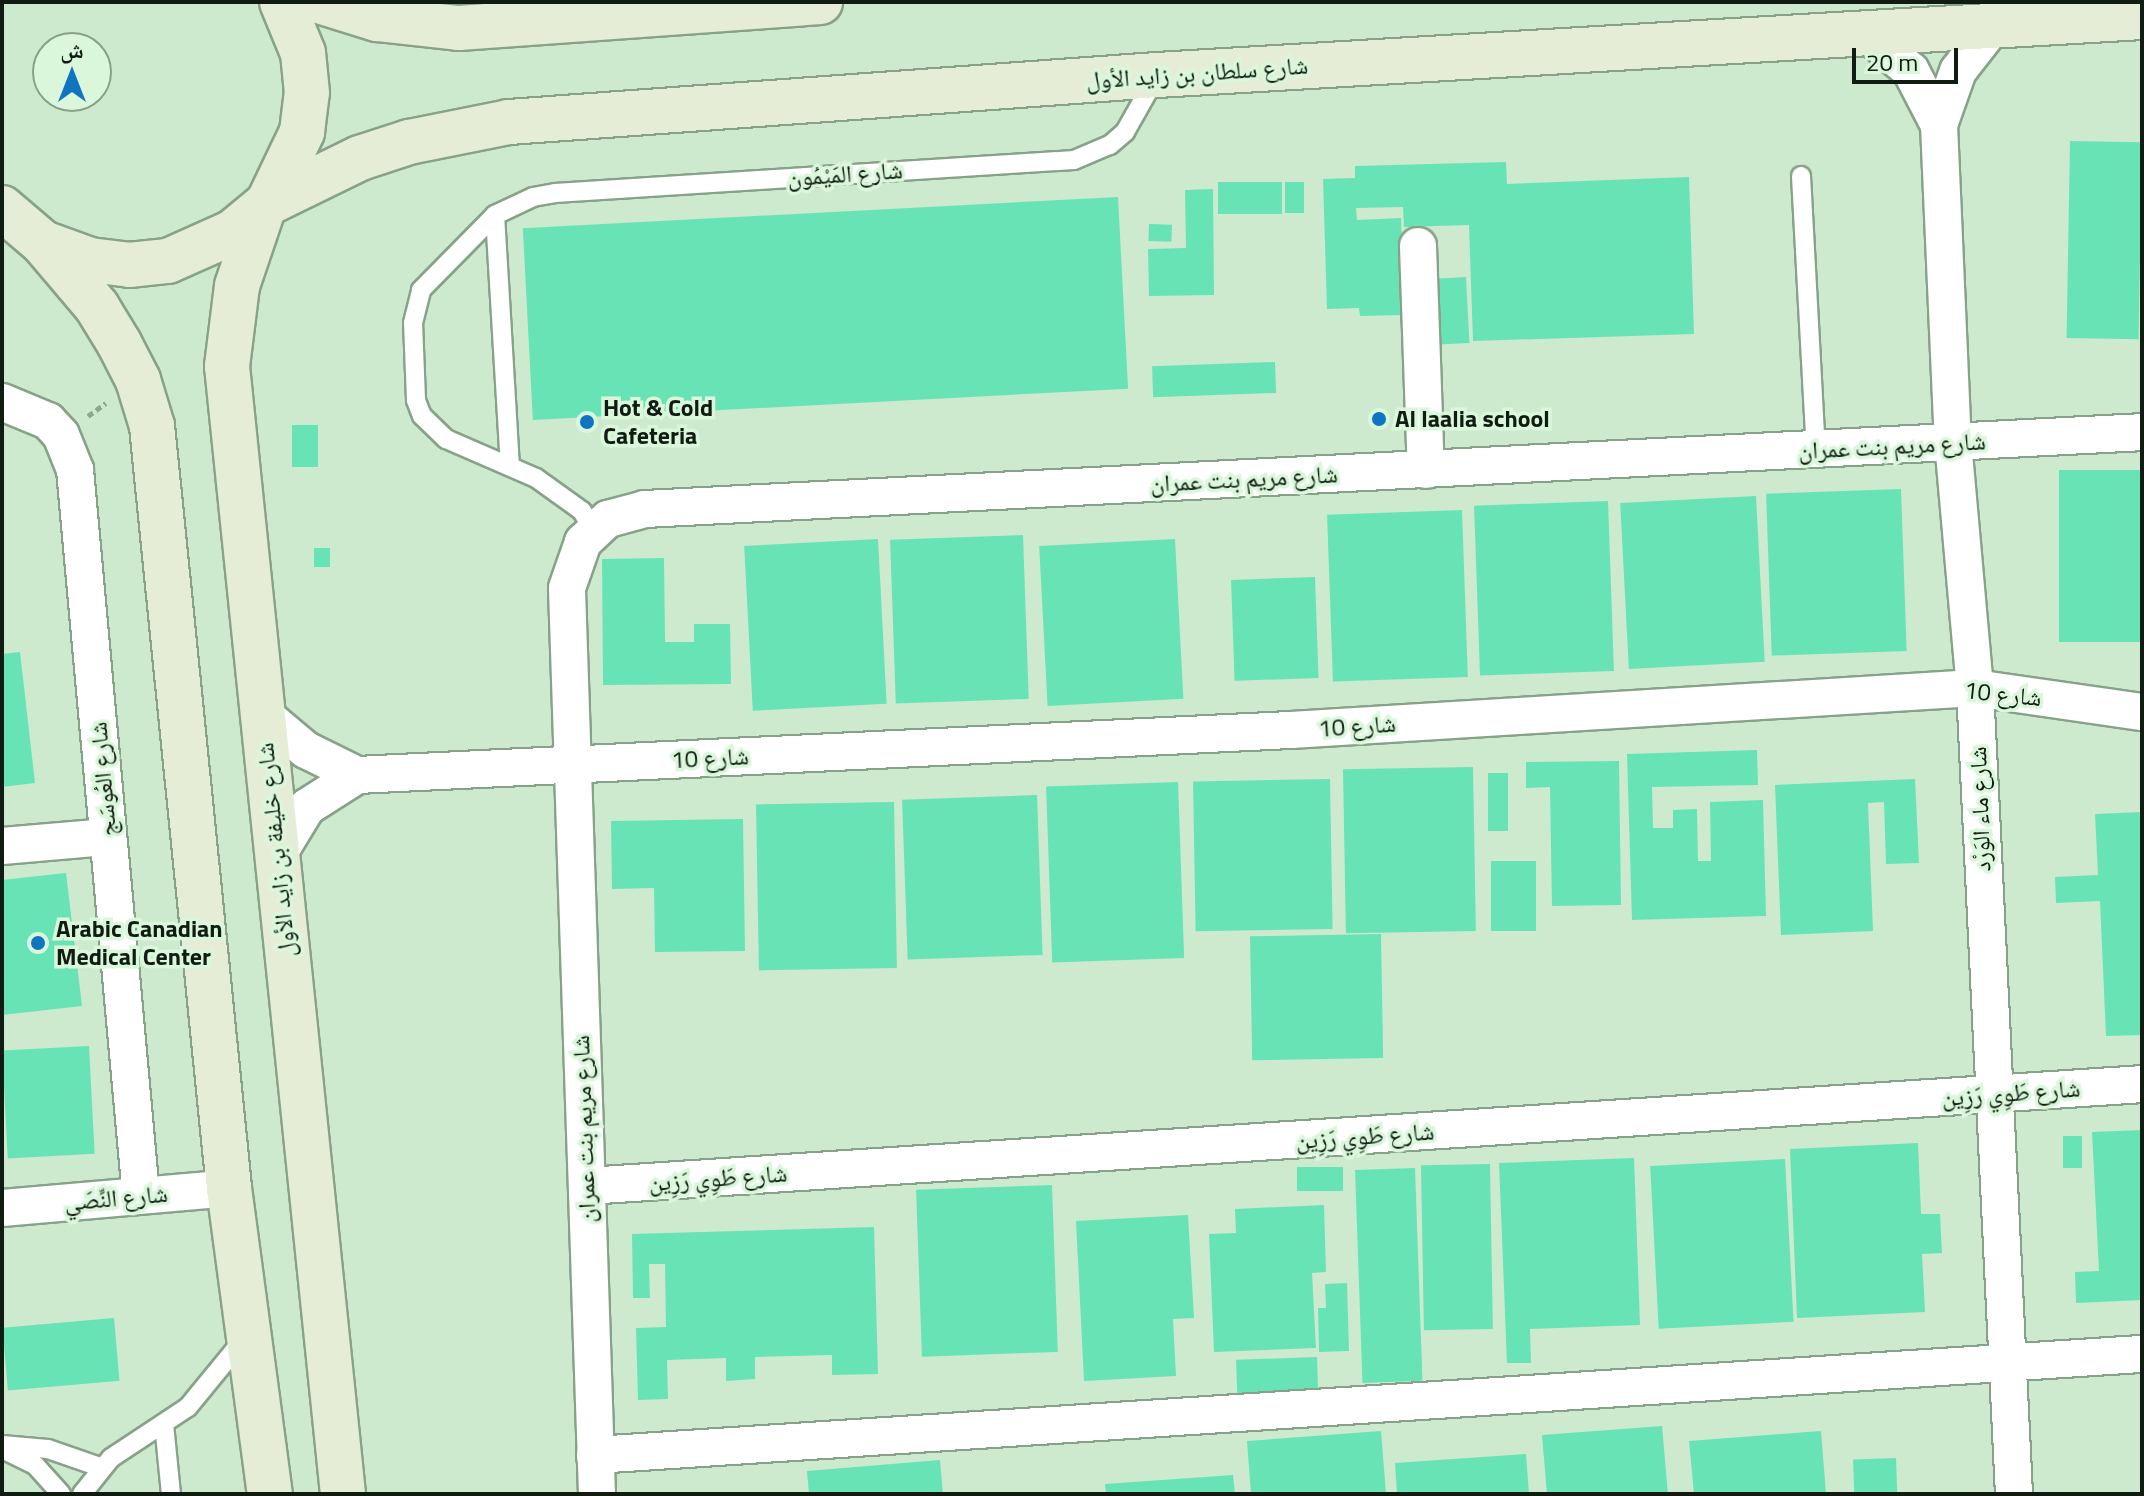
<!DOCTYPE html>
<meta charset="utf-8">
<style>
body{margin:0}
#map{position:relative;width:2144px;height:1496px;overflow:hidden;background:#cdeace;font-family:"Titillium Web","Noto Naskh Arabic",sans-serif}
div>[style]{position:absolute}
.building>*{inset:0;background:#68e3b6;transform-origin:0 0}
.path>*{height:5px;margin-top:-2.5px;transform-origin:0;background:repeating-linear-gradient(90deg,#8ea58f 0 6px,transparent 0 10px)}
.roads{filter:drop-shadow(2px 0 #87a288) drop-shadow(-2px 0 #87a288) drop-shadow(0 2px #87a288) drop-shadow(0 -2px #87a288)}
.service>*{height:18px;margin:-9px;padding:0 9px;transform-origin:9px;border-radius:9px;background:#fff}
.minor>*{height:36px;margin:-18px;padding:0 18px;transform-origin:18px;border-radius:18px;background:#fff}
.secondary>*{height:44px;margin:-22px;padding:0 22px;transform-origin:22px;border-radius:22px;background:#e5edd7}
.dots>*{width:22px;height:22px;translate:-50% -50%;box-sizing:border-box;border:4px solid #daf7db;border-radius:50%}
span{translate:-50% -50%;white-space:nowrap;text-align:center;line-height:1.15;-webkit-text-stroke:7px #daf7db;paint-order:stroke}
.street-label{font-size:24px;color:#101b11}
.poi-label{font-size:24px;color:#101b11;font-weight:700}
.left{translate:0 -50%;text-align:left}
.frame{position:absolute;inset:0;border:4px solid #101b11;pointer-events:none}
.north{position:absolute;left:32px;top:32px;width:80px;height:80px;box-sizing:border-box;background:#daf7db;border:2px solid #899f8a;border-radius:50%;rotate:0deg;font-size:22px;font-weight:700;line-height:32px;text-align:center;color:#101b11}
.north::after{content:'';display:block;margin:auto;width:28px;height:36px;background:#0f75c1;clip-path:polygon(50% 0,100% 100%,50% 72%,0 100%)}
.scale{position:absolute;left:1852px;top:48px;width:106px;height:36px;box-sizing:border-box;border:4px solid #101b11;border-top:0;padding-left:10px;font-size:24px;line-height:28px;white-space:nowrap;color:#101b11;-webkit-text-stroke:6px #daf7db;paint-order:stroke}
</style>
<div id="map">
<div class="building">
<div style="left:2070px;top:141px;width:72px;height:197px;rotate:1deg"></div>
<div style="clip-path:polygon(1506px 162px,1507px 184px,1689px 177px,1694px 334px,1473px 341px,1469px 225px,1404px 227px,1403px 207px,1356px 208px,1357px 220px,1401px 218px,1404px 315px,1360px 316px,1359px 308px,1327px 309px,1323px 179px,1355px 178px,1355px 166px)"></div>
<div style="left:1218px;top:182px;width:64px;height:32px"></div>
<div style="left:1285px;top:182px;width:19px;height:31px"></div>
<div style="clip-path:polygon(1213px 189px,1214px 295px,1149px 296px,1148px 249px,1186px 248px,1185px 190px)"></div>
<div style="left:1118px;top:197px;width:192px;height:596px;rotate:87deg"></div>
<div style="left:1149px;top:224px;width:23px;height:17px;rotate:2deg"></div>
<div style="left:1466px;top:277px;width:66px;height:32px;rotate:87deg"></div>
<div style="left:1275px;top:362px;width:31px;height:123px;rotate:88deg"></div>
<div style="left:292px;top:425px;width:26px;height:42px"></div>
<div style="left:2142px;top:470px;width:172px;height:83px;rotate:90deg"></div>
<div style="left:1901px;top:489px;width:162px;height:135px;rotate:88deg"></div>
<div style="left:1756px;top:496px;width:166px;height:136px;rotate:87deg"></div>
<div style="left:1608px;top:501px;width:170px;height:134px;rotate:88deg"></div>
<div style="left:1462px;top:510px;width:167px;height:135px;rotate:88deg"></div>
<div style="left:1023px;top:535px;width:164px;height:133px;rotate:88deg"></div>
<div style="left:878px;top:539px;width:165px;height:134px;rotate:87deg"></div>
<div style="left:1175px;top:539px;width:160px;height:136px;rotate:87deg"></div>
<div style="left:314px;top:548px;width:16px;height:19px"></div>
<div style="clip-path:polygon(664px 558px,665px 642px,694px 642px,694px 624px,730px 624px,731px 684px,603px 685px,602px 559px)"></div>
<div style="left:1315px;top:577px;width:101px;height:84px;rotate:88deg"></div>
<div style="clip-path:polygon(20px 652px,35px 783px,2px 787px,2px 654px)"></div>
<div style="clip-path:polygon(1757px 750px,1758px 785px,1652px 787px,1653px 828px,1673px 828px,1673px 810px,1697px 809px,1698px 861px,1711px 861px,1710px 802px,1763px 800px,1766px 916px,1632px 920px,1627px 754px)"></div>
<div style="clip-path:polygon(1619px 761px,1621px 905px,1552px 906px,1550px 787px,1526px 788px,1526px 762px)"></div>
<div style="left:1473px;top:767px;width:164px;height:130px;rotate:89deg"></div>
<div style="left:1488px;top:773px;width:20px;height:58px"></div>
<div style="left:1330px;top:779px;width:150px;height:137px;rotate:89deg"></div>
<div style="clip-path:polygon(1915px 779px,1919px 863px,1886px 864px,1884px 802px,1868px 803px,1873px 931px,1781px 935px,1775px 785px)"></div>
<div style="left:1178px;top:782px;width:176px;height:132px;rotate:88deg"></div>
<div style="left:1037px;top:795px;width:160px;height:135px;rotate:88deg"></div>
<div style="left:894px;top:802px;width:166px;height:138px;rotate:89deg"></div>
<div style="clip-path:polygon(2142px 812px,2142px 1035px,2106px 1036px,2100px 901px,2056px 903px,2055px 877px,2098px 875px,2095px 814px)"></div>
<div style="clip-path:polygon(743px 819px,745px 951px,655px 952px,654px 888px,612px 889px,611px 821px)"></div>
<div style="left:1491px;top:861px;width:45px;height:70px"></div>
<div style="clip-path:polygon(66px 873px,82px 1006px,2px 1015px,2px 880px)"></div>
<div style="left:1381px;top:934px;width:124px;height:131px;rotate:89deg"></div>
<div style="left:89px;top:1046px;width:108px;height:87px;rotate:87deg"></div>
<div style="clip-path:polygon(2142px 1130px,2142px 1300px,2076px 1303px,2075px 1272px,2099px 1271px,2092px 1132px)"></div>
<div style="left:2063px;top:1136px;width:19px;height:32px"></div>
<div style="clip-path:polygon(1918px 1143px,1921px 1214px,1940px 1214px,1942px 1253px,1922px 1254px,1925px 1312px,1797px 1318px,1790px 1149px)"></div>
<div style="clip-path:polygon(1634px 1158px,1640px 1325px,1530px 1329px,1531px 1363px,1507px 1363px,1499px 1163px)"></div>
<div style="left:1785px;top:1159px;width:163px;height:135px;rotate:87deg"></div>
<div style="left:1490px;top:1164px;width:165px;height:69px;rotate:89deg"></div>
<div style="left:1343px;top:1167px;width:24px;height:46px;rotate:90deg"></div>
<div style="left:1415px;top:1168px;width:213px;height:60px;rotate:88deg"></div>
<div style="left:1052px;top:1185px;width:167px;height:136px;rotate:88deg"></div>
<div style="clip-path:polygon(1324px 1205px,1326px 1272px,1312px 1273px,1316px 1348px,1214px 1352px,1209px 1234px,1236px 1233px,1235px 1209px)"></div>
<div style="clip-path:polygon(1188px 1215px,1194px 1318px,1173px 1319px,1176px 1376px,1084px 1381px,1076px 1221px)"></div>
<div style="clip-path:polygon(874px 1227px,878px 1374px,832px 1375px,832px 1355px,755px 1357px,755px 1379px,726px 1381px,726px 1358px,667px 1360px,668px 1399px,638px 1400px,636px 1328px,666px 1327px,665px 1264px,649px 1264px,650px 1298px,633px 1298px,632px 1234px)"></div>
<div style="clip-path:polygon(1347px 1283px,1349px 1351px,1319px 1352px,1318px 1308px,1326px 1308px,1325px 1284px)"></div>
<div style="left:114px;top:1318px;width:63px;height:112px;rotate:85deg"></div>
<div style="left:1317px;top:1357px;width:35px;height:81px;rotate:88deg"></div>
<div style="clip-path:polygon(1662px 1426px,1668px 1494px,1547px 1494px,1542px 1435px)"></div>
<div style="clip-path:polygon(1381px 1431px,1386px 1494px,1251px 1494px,1247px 1441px)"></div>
<div style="clip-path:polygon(1821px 1431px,1826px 1494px,1694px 1494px,1689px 1441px)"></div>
<div style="clip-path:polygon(1526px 1454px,1529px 1494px,1397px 1494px,1395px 1463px)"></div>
<div style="left:1896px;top:1458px;width:36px;height:43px;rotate:88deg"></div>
<div style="clip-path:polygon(940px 1460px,943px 1494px,809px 1494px,807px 1471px)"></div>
<div style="clip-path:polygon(1233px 1475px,1235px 1494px,1106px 1494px,1105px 1484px)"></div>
</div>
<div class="path">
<div style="left:88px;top:416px;width:22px;rotate:-36deg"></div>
</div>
<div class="roads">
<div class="service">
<div style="left:1801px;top:176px;width:274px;rotate:86.9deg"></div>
<div style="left:495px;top:215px;width:250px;rotate:86.6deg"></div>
<div style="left:593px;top:530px;width:22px;rotate:-120deg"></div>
<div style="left:582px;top:511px;width:57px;rotate:-144.3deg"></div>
<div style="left:536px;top:478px;width:98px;rotate:-156.6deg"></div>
<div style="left:446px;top:439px;width:33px;rotate:-136deg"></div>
<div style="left:422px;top:416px;width:17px;rotate:-111deg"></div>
<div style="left:416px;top:400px;width:77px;rotate:-92.2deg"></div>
<div style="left:413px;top:323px;width:34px;rotate:-76deg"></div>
<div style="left:421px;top:290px;width:105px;rotate:-45.4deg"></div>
<div style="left:495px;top:215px;width:42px;rotate:-25.3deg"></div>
<div style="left:533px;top:197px;width:22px;rotate:-10deg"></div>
<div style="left:555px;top:193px;width:520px;rotate:-3.64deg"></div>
<div style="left:1074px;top:160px;width:39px;rotate:-23deg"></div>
<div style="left:1110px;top:145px;width:20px;rotate:-41deg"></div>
<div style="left:1125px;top:132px;width:63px;rotate:-60.6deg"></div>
<div style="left:164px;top:1424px;width:70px;rotate:84.3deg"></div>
<div style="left:2px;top:1445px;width:46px;rotate:5deg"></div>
<div style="left:48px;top:1449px;width:55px;rotate:19.1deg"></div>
<div style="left:2px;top:1449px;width:37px;rotate:26deg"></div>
<div style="left:35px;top:1465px;width:39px;rotate:48deg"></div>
<div style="left:82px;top:1494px;width:46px;rotate:-51.1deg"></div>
<div style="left:111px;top:1458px;width:92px;rotate:-33.5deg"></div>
<div style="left:188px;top:1407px;width:87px;rotate:-50.6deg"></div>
</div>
<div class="minor">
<div style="left:1994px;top:25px;width:58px;rotate:128deg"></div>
<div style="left:1958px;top:71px;width:57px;rotate:109.4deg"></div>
<div style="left:1939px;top:125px;width:317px;rotate:87.5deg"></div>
<div style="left:1953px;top:442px;width:247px;rotate:84.9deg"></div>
<div style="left:1975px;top:688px;width:807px;rotate:87.23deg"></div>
<div style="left:1865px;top:32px;width:60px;rotate:40.3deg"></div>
<div style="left:1911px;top:71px;width:61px;rotate:62.6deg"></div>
<div style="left:1418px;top:246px;width:224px;rotate:88deg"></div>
<div style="left:2px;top:402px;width:50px;rotate:22.4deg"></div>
<div style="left:48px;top:421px;width:19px;rotate:47deg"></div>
<div style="left:61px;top:435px;width:38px;rotate:68deg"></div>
<div style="left:75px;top:470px;width:728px;rotate:84.8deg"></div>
<div style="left:262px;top:713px;width:57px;rotate:40.1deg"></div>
<div style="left:306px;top:750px;width:57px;rotate:26.1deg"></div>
<div style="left:2px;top:846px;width:106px;rotate:-4.9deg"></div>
<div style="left:276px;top:858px;width:60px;rotate:-58.7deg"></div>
<div style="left:307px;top:807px;width:59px;rotate:-32.6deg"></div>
<div style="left:357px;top:775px;width:935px;rotate:-2.76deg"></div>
<div style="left:1291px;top:730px;width:685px;rotate:-3.51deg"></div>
<div style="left:1975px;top:688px;width:169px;rotate:8.2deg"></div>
<div style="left:587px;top:1186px;width:1558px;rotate:-3.75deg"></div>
<div style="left:2px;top:1208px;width:228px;rotate:-5deg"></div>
<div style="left:595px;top:1455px;width:1550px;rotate:-3.74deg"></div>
<div style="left:597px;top:1494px;width:906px;rotate:-91.9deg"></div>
<div style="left:567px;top:588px;width:49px;rotate:-70.8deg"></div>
<div style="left:583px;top:542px;width:34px;rotate:-43deg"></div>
<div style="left:608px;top:519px;width:38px;rotate:-15deg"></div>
<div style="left:645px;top:509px;width:1499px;rotate:-2.94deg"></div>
</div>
<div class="secondary">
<div style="left:322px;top:2px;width:58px;rotate:17.2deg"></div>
<div style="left:377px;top:19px;width:82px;rotate:6.3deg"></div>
<div style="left:459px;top:28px;width:362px;rotate:-4.1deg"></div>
<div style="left:268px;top:203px;width:102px;rotate:-26.1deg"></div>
<div style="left:360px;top:158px;width:52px;rotate:-18.1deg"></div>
<div style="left:409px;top:142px;width:102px;rotate:-11.3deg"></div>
<div style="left:509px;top:122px;width:650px;rotate:-4.15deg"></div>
<div style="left:1157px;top:75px;width:987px;rotate:-3.37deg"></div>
<div style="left:2px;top:208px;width:54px;rotate:40.5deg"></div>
<div style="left:43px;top:243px;width:50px;rotate:19.9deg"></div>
<div style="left:90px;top:260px;width:39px;rotate:7deg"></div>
<div style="left:129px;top:265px;width:39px;rotate:-6deg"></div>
<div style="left:168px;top:261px;width:71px;rotate:-24deg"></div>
<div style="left:233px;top:232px;width:45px;rotate:-39.6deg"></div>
<div style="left:268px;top:203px;width:79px;rotate:-64.4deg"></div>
<div style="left:302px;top:132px;width:39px;rotate:-83deg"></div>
<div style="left:307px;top:93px;width:40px;rotate:-95.7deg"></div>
<div style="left:303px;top:53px;width:55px;rotate:-112.4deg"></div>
<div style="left:263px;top:209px;width:81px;rotate:108.7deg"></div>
<div style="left:237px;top:286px;width:81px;rotate:97.1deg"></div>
<div style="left:227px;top:366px;width:1134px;rotate:84.13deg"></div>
<div style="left:43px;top:243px;width:84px;rotate:49.8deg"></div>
<div style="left:97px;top:307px;width:42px;rotate:58.6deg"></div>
<div style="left:119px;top:343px;width:42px;rotate:62.8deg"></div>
<div style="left:138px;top:380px;width:48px;rotate:73.1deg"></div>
<div style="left:152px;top:426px;width:766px;rotate:84.23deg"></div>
<div style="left:229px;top:1188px;width:309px;rotate:82.4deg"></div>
</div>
</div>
<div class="dots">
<div style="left:1379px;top:419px;background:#0f75c1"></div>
<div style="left:587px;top:422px;background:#0f75c1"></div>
<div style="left:38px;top:943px;background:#0f75c1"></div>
</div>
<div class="street-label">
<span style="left:1197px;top:73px;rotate:-4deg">شارع سلطان بن زايد الأول</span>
<span style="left:845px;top:174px;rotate:-4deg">شارع المَيْمُون</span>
<span style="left:1892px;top:446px;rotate:-3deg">شارع مريم بنت عمران</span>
<span style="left:1244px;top:479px;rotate:-3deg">شارع مريم بنت عمران</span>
<span style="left:2003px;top:694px;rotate:6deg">شارع 10</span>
<span style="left:1357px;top:726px;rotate:-4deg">شارع 10</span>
<span style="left:710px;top:758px;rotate:-3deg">شارع 10</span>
<span style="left:103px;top:779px;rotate:-95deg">شارع العُوسَج</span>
<span style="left:1980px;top:809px;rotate:-92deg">شارع ماء الوَرْد</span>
<span style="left:276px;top:850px;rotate:-96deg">شارع خليفة بن زايد الأول</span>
<span style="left:2011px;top:1093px;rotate:-4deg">شارع طَوِي رَزِين</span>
<span style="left:584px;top:1129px;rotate:-92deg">شارع مريم بنت عمران</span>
<span style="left:1365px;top:1136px;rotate:-4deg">شارع طَوِي رَزِين</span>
<span style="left:718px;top:1178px;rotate:-4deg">شارع طَوِي رَزِين</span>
<span style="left:116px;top:1198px;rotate:-5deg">شارع النِّصَي</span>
</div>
<div class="poi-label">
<span class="left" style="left:603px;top:422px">Hot &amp; Cold<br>Cafeteria</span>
<span class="left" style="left:1395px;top:419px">Al laalia school</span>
<span class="left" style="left:56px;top:943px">Arabic Canadian<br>Medical Center</span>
</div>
<div class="frame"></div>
<div class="north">ش</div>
<div class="scale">20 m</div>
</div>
